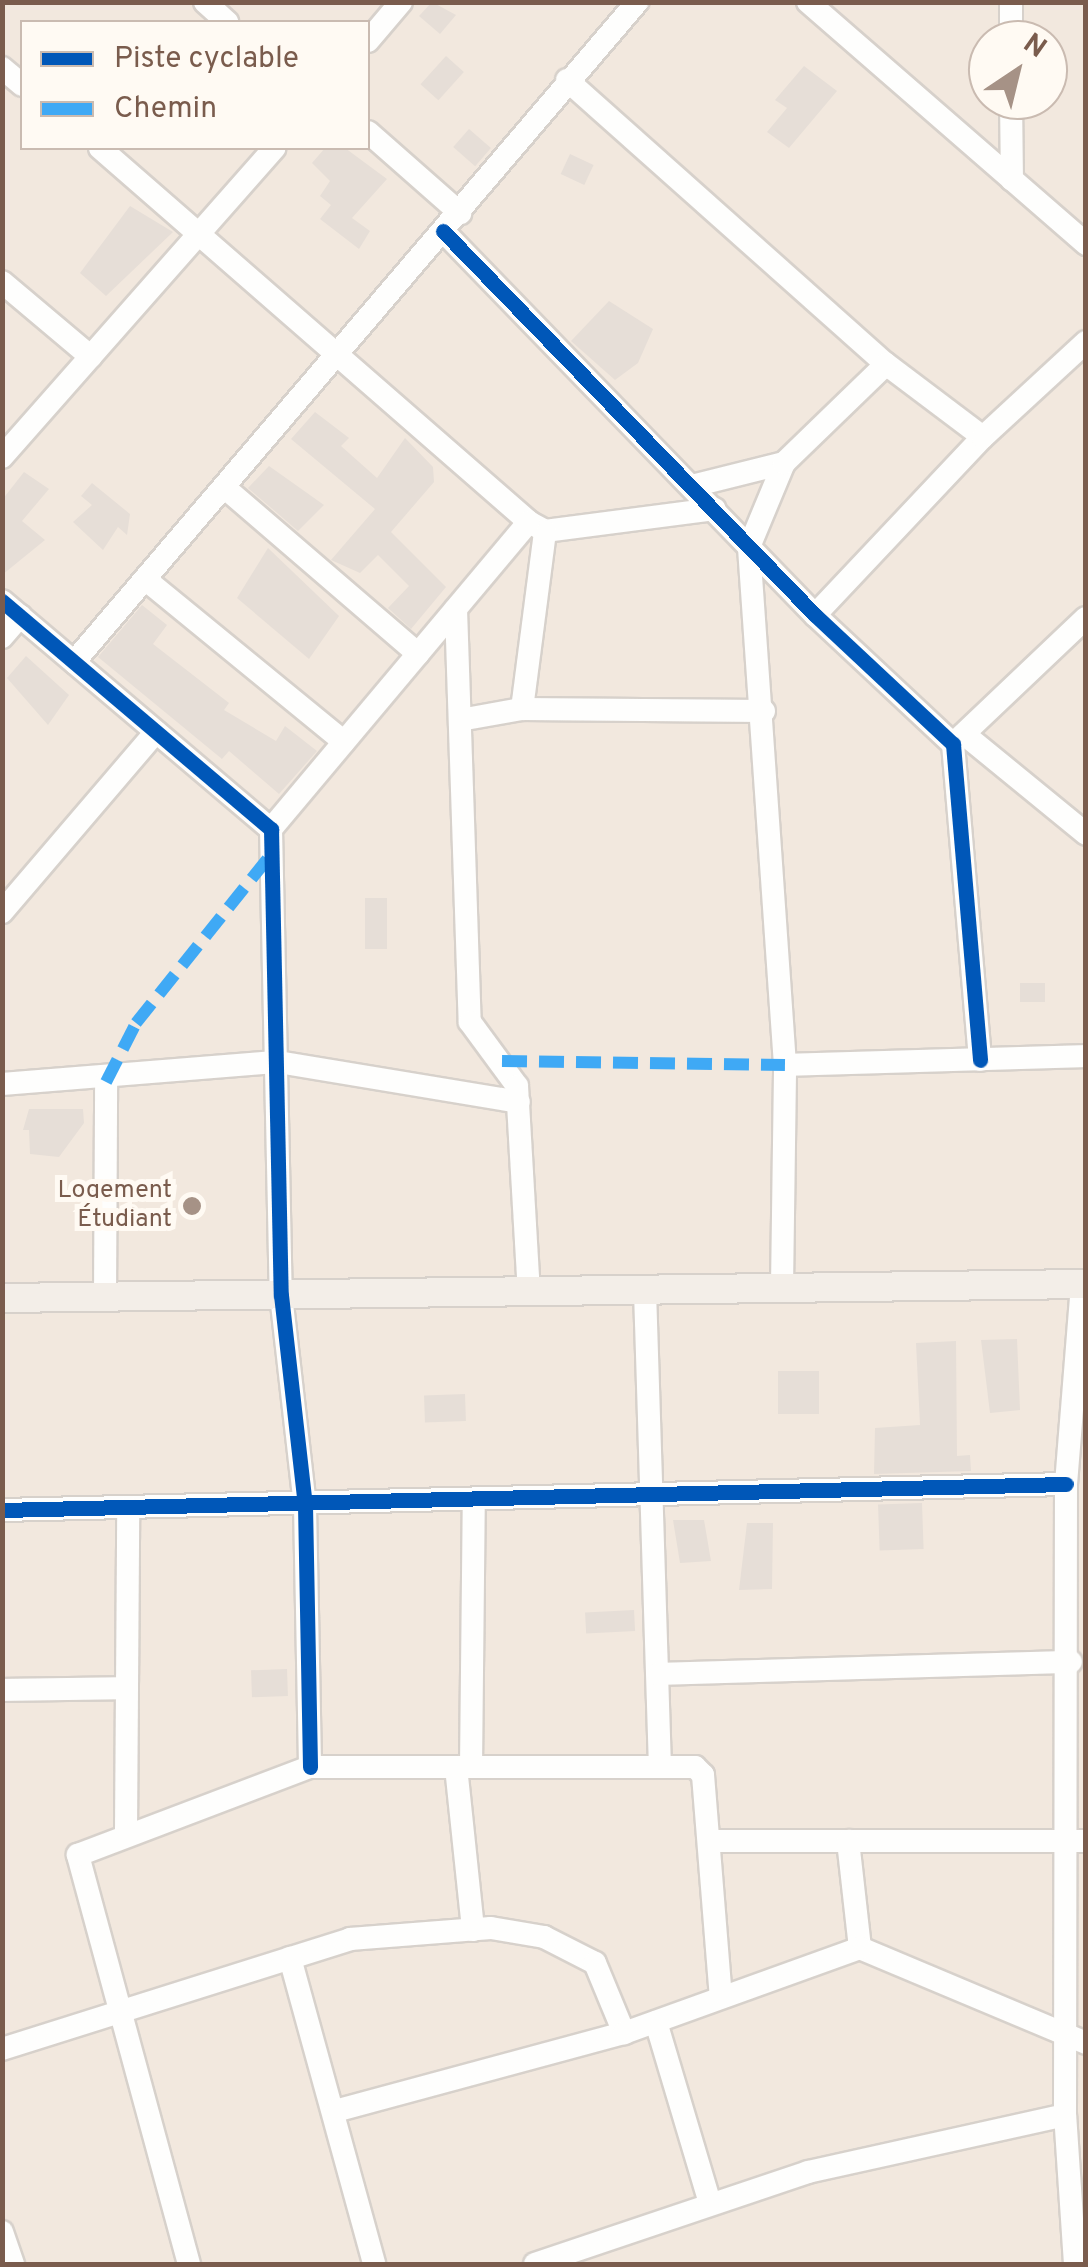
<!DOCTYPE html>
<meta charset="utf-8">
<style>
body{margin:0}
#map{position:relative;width:1088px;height:2267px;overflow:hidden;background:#f9f5f0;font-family:Overpass,sans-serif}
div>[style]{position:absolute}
.residential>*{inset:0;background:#f2e8de}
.building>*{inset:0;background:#e6ded7;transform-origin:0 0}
.roads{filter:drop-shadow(2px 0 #d7d1cb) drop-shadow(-2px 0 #d7d1cb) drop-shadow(0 2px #d7d1cb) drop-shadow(0 -2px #d7d1cb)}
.minor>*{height:22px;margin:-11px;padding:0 11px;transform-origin:11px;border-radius:11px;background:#fefefd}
.major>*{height:28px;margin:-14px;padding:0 14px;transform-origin:14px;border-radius:14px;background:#f3eee8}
.quiet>*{height:12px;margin-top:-6px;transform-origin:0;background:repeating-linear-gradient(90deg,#3fa9f5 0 25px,transparent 0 37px)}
.cycleway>*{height:15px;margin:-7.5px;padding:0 7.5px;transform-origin:7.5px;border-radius:7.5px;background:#0057b8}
.dots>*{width:28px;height:28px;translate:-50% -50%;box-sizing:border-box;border:5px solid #fffaf3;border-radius:50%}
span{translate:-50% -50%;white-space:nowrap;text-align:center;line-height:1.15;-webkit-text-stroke:10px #fffaf3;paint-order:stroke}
.poi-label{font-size:25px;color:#7a5c4d}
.right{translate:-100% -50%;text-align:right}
.frame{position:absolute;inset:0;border:5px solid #7a5c4d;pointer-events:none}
.legend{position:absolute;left:20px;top:20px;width:350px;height:130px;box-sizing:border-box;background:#fffaf3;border:2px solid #cabbb1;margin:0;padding:12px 18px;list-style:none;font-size:30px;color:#7a5c4d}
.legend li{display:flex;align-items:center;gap:20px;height:50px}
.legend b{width:50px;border:2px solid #cabbb1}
.north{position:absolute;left:968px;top:20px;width:100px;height:100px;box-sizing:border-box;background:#fffaf3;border:2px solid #cabbb1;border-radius:50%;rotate:35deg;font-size:28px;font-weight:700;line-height:40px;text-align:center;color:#7a5c4d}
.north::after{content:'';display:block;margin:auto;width:35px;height:45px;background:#a69286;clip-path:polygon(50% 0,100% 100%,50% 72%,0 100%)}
</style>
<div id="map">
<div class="residential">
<div style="clip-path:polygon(evenodd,3px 3px,1085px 3px,1085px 2264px,3px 2264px,3px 3px,22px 22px,368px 22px,368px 148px,22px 148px,22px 22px,3px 3px,988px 40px,1048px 40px,1048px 100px,988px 100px,988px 40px)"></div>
</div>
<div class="building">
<div style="clip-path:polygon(432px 2px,456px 15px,440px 34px,419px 16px)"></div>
<div style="left:446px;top:56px;width:24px;height:38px;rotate:42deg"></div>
<div style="clip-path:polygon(804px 66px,837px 91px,789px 148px,767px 132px,787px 108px,775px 100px)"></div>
<div style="left:469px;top:129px;width:29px;height:24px;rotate:41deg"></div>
<div style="clip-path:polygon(325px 148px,345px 148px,387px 179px,352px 218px,370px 231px,359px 249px,320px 219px,331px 205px,320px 196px,330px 181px,312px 163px)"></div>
<div style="left:570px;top:154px;width:26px;height:22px;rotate:25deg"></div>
<div style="clip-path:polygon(130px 206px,173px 232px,106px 296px,80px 273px)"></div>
<div style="clip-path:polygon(609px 301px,653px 329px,638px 363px,615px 380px,571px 341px)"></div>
<div style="clip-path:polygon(315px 412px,349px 438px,341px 446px,377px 478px,405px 438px,433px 467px,434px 482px,391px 532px,446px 587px,411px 629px,388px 608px,409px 586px,378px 555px,360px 573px,331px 560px,375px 509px,291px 439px)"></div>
<div style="clip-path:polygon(269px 466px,324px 505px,298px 531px,248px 488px)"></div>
<div style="clip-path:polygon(24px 472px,49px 489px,22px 521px,45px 540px,2px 575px,2px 500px)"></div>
<div style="clip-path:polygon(92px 483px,130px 514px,127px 535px,118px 527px,103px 550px,73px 522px,92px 505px,81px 496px)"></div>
<div style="clip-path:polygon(268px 548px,339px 616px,309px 659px,237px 598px)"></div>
<div style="clip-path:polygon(142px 605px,167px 625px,153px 644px,229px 703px,224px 710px,276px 741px,285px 726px,317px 751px,279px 794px,229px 751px,222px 759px,98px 657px)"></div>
<div style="clip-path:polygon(26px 656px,69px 695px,48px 725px,7px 678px)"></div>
<div style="left:365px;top:898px;width:22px;height:51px"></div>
<div style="left:1020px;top:983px;width:25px;height:19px"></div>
<div style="clip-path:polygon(29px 1109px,83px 1109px,84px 1123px,59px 1157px,30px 1154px,29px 1130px,23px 1130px)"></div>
<div style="clip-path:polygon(1017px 1339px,1020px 1410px,990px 1413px,981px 1340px)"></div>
<div style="clip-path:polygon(956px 1341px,957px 1456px,970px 1455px,971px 1471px,874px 1474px,875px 1428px,920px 1425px,916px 1343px)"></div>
<div style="left:778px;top:1371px;width:41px;height:43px"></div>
<div style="left:465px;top:1394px;width:27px;height:41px;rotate:88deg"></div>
<div style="left:922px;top:1503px;width:46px;height:44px;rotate:88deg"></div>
<div style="clip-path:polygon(673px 1520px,704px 1520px,711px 1561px,680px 1563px)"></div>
<div style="clip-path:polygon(747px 1523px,773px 1523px,772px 1589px,739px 1590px)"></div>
<div style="left:634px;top:1610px;width:21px;height:49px;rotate:87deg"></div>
<div style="left:287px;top:1669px;width:27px;height:36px;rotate:88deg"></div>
</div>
<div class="roads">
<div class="minor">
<div style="left:205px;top:2px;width:30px;rotate:42deg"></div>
<div style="left:808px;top:2px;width:369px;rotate:41deg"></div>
<div style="left:1011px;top:2px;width:38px;rotate:90deg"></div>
<div style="left:368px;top:41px;width:51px;rotate:-49.8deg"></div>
<div style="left:2px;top:68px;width:26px;rotate:40deg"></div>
<div style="left:567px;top:80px;width:427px;rotate:41.7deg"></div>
<div style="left:886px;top:364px;width:121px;rotate:37deg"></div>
<div style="left:1011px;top:100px;width:80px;rotate:89.3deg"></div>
<div style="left:368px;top:132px;width:123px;rotate:41.4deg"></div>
<div style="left:100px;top:148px;width:569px;rotate:41.08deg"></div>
<div style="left:529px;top:522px;width:18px;rotate:29deg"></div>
<div style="left:545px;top:531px;width:171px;rotate:-7.4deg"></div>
<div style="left:443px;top:231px;width:535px;rotate:45.91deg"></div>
<div style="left:815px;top:615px;width:189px;rotate:43.1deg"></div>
<div style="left:953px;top:744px;width:317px;rotate:85.1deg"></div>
<div style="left:2px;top:282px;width:116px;rotate:40.1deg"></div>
<div style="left:2px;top:457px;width:412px;rotate:-48.6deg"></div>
<div style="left:692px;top:486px;width:95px;rotate:-14deg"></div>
<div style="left:224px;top:487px;width:256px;rotate:40.7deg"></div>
<div style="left:145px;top:579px;width:257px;rotate:39.3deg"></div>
<div style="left:2px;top:601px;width:353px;rotate:40.3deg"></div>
<div style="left:271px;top:829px;width:466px;rotate:88.8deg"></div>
<div style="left:281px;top:1295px;width:211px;rotate:83.5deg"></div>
<div style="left:305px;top:1505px;width:262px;rotate:88.9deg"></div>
<div style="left:456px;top:609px;width:413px;rotate:88.1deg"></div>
<div style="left:470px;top:1022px;width:79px;rotate:53.7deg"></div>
<div style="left:517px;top:1086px;width:206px;rotate:86.7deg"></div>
<div style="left:815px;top:615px;width:245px;rotate:-46.7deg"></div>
<div style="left:983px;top:437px;width:140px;rotate:-42.7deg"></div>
<div style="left:2px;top:637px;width:28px;rotate:-49deg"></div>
<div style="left:74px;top:662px;width:868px;rotate:-49.53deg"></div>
<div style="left:522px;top:709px;width:179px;rotate:-82.6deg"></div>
<div style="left:460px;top:720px;width:63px;rotate:-10.1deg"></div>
<div style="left:522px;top:709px;width:242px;rotate:0.5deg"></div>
<div style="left:964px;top:734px;width:158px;rotate:39.3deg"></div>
<div style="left:953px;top:744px;width:183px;rotate:-43.5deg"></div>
<div style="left:271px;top:829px;width:401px;rotate:-50deg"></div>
<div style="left:2px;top:912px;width:237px;rotate:-49.5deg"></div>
<div style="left:785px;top:1065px;width:301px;rotate:-1.7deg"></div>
<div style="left:2px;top:1084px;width:277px;rotate:-4.6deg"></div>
<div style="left:278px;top:1062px;width:244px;rotate:9.4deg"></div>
<div style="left:782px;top:1287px;width:222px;rotate:-89.2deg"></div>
<div style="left:785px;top:1065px;width:519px;rotate:-93.98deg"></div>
<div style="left:749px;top:547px;width:91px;rotate:-67.4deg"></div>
<div style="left:784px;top:463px;width:142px;rotate:-44.1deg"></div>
<div style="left:645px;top:1291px;width:476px;rotate:88.2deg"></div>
<div style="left:660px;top:1767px;width:35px"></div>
<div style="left:695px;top:1767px;width:11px;rotate:45deg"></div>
<div style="left:703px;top:1775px;width:223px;rotate:85.4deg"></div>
<div style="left:105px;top:1299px;width:217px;rotate:-89.7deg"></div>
<div style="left:2px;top:1510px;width:1064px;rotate:-1.4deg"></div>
<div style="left:659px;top:1674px;width:412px;rotate:-1.7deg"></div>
<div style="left:2px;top:1690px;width:124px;rotate:-0.9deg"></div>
<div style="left:456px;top:1767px;width:164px;rotate:84deg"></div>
<div style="left:471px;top:1767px;width:265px;rotate:-89.4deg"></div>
<div style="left:126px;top:1831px;width:323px;rotate:-89.6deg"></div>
<div style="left:713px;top:1841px;width:373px"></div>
<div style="left:848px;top:1841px;width:108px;rotate:83.6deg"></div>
<div style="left:860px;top:1948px;width:245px;rotate:22.8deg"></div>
<div style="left:290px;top:1958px;width:317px;rotate:74.6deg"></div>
<div style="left:656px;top:2022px;width:189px;rotate:73.4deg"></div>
<div style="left:2px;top:2049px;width:365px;rotate:-17.5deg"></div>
<div style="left:350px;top:1939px;width:141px;rotate:-4.5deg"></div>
<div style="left:491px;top:1928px;width:54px;rotate:9.6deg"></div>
<div style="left:544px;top:1937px;width:57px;rotate:27deg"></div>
<div style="left:595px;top:1963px;width:76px;rotate:67.5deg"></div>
<div style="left:335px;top:2111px;width:299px;rotate:-15.1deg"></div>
<div style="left:624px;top:2033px;width:251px;rotate:-19.8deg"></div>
<div style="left:2px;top:2232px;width:34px;rotate:71deg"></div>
<div style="left:189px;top:2264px;width:424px;rotate:-105.2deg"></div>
<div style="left:78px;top:1855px;width:248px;rotate:-20.8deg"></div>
<div style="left:310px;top:1767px;width:350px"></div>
<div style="left:535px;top:2264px;width:288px;rotate:-18.6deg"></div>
<div style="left:808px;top:2172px;width:263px;rotate:-12.5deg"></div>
<div style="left:1075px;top:2264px;width:149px;rotate:-93.8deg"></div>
<div style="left:1065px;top:2115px;width:631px;rotate:-89.91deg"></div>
<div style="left:1066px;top:1484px;width:201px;rotate:-85.4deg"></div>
</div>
<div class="major">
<div style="left:2px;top:1298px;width:1084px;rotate:-0.74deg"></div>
</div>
</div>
<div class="quiet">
<div style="left:502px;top:1061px;width:283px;rotate:0.8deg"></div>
<div style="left:106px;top:1082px;width:66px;rotate:-63deg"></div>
<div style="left:136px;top:1023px;width:214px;rotate:-51.3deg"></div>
</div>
<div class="cycleway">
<div style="left:443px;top:231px;width:535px;rotate:45.91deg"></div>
<div style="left:815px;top:615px;width:189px;rotate:43.1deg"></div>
<div style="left:953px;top:744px;width:317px;rotate:85.1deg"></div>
<div style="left:2px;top:601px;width:353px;rotate:40.3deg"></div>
<div style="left:271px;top:829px;width:466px;rotate:88.8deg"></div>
<div style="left:281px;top:1295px;width:211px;rotate:83.5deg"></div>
<div style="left:305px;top:1505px;width:262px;rotate:88.9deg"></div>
<div style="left:2px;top:1510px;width:1064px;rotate:-1.4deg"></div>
</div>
<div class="dots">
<div style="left:192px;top:1206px;background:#a69286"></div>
</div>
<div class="poi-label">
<span class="right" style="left:172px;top:1206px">Logement<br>Étudiant</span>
</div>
<div class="frame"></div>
<ul class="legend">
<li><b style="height:12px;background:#0057b8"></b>Piste cyclable</li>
<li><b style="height:12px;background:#3fa9f5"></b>Chemin</li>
</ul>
<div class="north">N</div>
</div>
